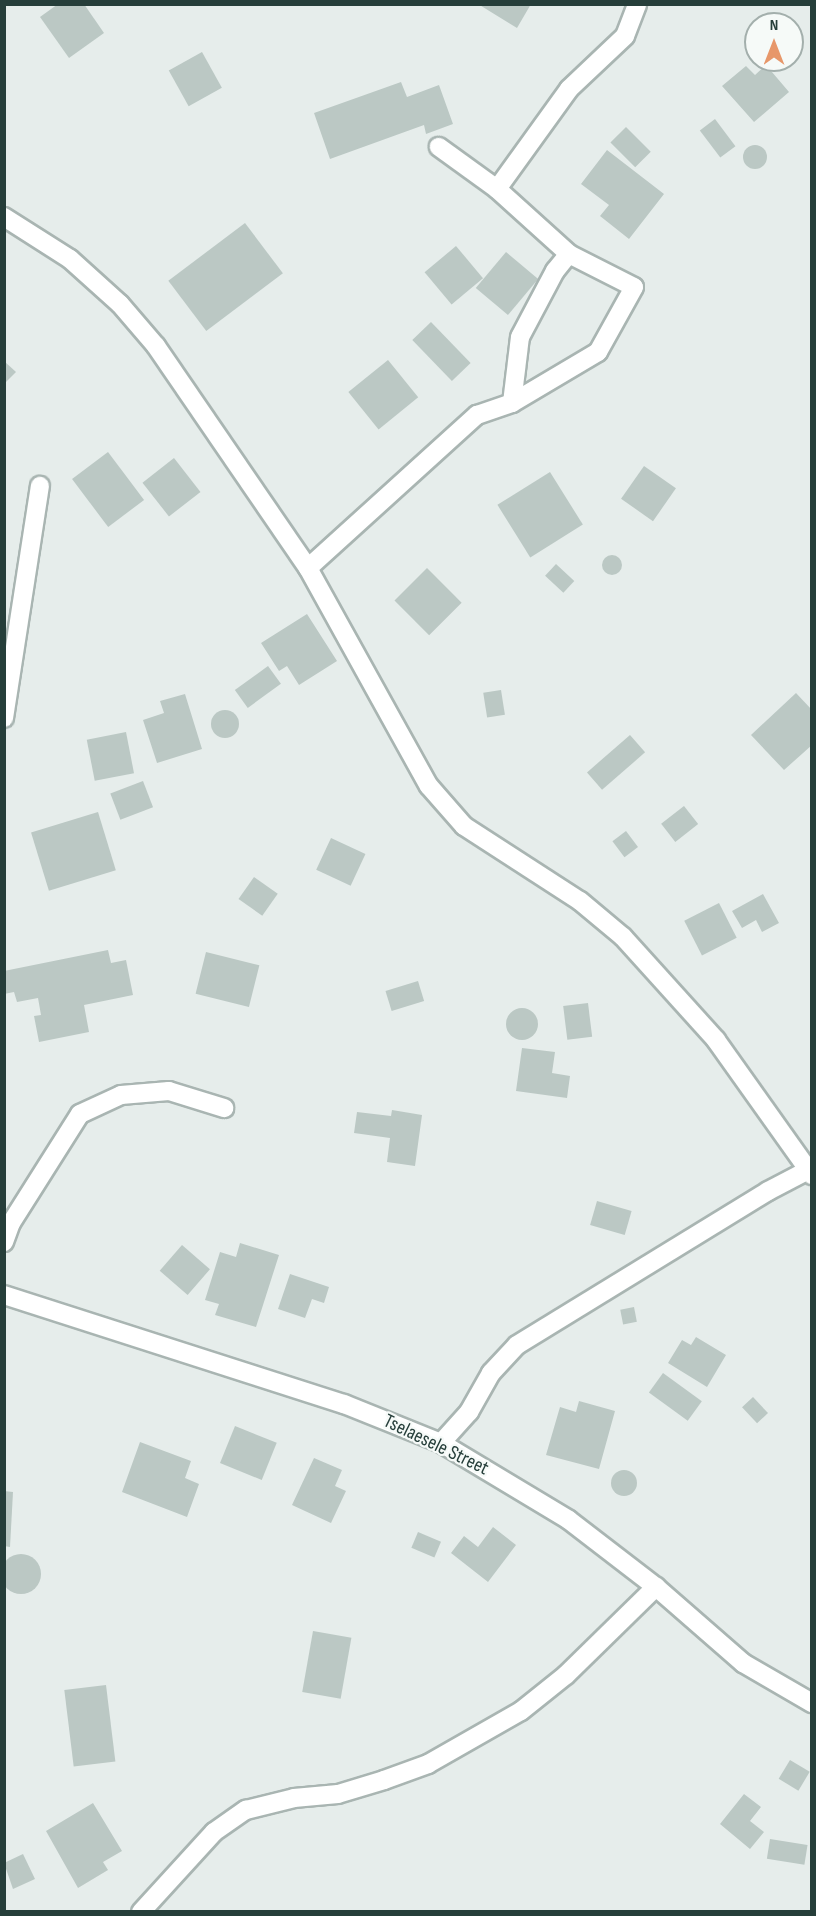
<!DOCTYPE html>
<style>
body{margin:0}
#map{position:relative;width:816px;height:1916px;overflow:hidden;background:#e6edeb;font-family:"Sofia Sans Condensed",sans-serif}
div>[style]{position:absolute}
.building>*{inset:0;background:#bbc8c4;transform-origin:0 0}
.round{border-radius:50%}
.roads{filter:drop-shadow(2px 0 #a9b5b2) drop-shadow(-2px 0 #a9b5b2) drop-shadow(0 2px #a9b5b2) drop-shadow(0 -2px #a9b5b2)}
.minor>*{height:18px;margin:-9px;padding:0 9px;transform-origin:9px;border-radius:9px;background:#fff}
span{translate:-50% -50%;white-space:nowrap;text-align:center;line-height:1.15;-webkit-text-stroke:4.5px #f6faf8;paint-order:stroke}
.street-label{font-size:20px;color:#263e3a}
.frame{position:absolute;inset:0;border:6px solid #263e3a;pointer-events:none}
.north{position:absolute;left:744px;top:12px;width:60px;height:60px;box-sizing:border-box;background:#f6faf8;border:2px solid #a3afac;border-radius:50%;rotate:0deg;font-size:16px;font-weight:700;line-height:24px;text-align:center;color:#263e3a}
.north::after{content:'';display:block;margin:auto;width:21px;height:27px;background:#e7976a;clip-path:polygon(50% 0,100% 100%,50% 72%,0 100%)}
</style>
<div id="map">
<div class="building">
<div style="clip-path:polygon(58px 4px,84px 4px,104px 33px,69px 58px,40px 17px)"></div>
<div style="clip-path:polygon(478px 4px,531px 4px,517px 28px)"></div>
<div style="left:202px;top:52px;width:41px;height:38px;rotate:61deg"></div>
<div style="clip-path:polygon(766px 65px,789px 92px,754px 122px,722px 86px,746px 66px,755px 75px)"></div>
<div style="clip-path:polygon(401px 82px,407px 97px,439px 85px,453px 124px,426px 134px,424px 125px,330px 159px,314px 113px)"></div>
<div style="left:715px;top:119px;width:34px;height:19px;rotate:53deg"></div>
<div style="left:626px;top:127px;width:35px;height:22px;rotate:45deg"></div>
<div class="round" style="left:743px;top:145px;width:24px;height:24px"></div>
<div style="clip-path:polygon(607px 150px,664px 194px,629px 239px,600px 216px,609px 205px,581px 184px)"></div>
<div style="left:245px;top:223px;width:63px;height:96px;rotate:53deg"></div>
<div style="left:456px;top:246px;width:42px;height:41px;rotate:50deg"></div>
<div style="left:506px;top:252px;width:42px;height:47px;rotate:40deg"></div>
<div style="left:431px;top:322px;width:57px;height:26px;rotate:46deg"></div>
<div style="left:388px;top:360px;width:48px;height:51px;rotate:51deg"></div>
<div style="clip-path:polygon(4px 361px,16px 372px,4px 384px)"></div>
<div style="left:108px;top:452px;width:60px;height:45px;rotate:53deg"></div>
<div style="left:174px;top:458px;width:43px;height:40px;rotate:52deg"></div>
<div style="left:644px;top:466px;width:39px;height:40px;rotate:35deg"></div>
<div style="left:550px;top:472px;width:62px;height:62px;rotate:58deg"></div>
<div class="round" style="left:602px;top:555px;width:20px;height:20px"></div>
<div style="left:556px;top:564px;width:25px;height:16px;rotate:43deg"></div>
<div style="left:427px;top:568px;width:49px;height:46px;rotate:45deg"></div>
<div style="clip-path:polygon(307px 614px,337px 661px,299px 685px,287px 666px,279px 671px,261px 643px)"></div>
<div style="left:268px;top:666px;width:22px;height:41px;rotate:54deg"></div>
<div style="left:501px;top:690px;width:25px;height:18px;rotate:81deg"></div>
<div style="clip-path:polygon(796px 693px,812px 710px,812px 745px,784px 770px,751px 735px)"></div>
<div style="clip-path:polygon(185px 694px,202px 749px,157px 763px,143px 720px,164px 713px,160px 701px)"></div>
<div class="round" style="left:211px;top:710px;width:28px;height:28px"></div>
<div style="left:126px;top:732px;width:42px;height:40px;rotate:79deg"></div>
<div style="left:630px;top:735px;width:23px;height:57px;rotate:49deg"></div>
<div style="left:143px;top:781px;width:28px;height:35px;rotate:69deg"></div>
<div style="left:684px;top:806px;width:23px;height:29px;rotate:52deg"></div>
<div style="left:98px;top:812px;width:61px;height:70px;rotate:73deg"></div>
<div style="left:626px;top:831px;width:20px;height:17px;rotate:53deg"></div>
<div style="left:331px;top:838px;width:38px;height:35px;rotate:25deg"></div>
<div style="left:254px;top:877px;width:29px;height:27px;rotate:35deg"></div>
<div style="clip-path:polygon(763px 894px,779px 923px,762px 932px,756px 920px,742px 928px,732px 911px)"></div>
<div style="left:719px;top:903px;width:39px;height:39px;rotate:63deg"></div>
<div style="clip-path:polygon(108px 950px,111px 963px,126px 960px,133px 995px,84px 1005px,89px 1032px,39px 1042px,34px 1016px,41px 1015px,38px 998px,17px 1002px,14px 992px,4px 994px,4px 971px)"></div>
<div style="left:206px;top:952px;width:55px;height:43px;rotate:14deg"></div>
<div style="left:418px;top:981px;width:21px;height:34px;rotate:73deg"></div>
<div style="left:588px;top:1003px;width:34px;height:25px;rotate:83deg"></div>
<div class="round" style="left:506px;top:1008px;width:32px;height:32px"></div>
<div style="clip-path:polygon(522px 1048px,555px 1052px,552px 1073px,570px 1076px,567px 1098px,516px 1091px)"></div>
<div style="clip-path:polygon(392px 1110px,422px 1115px,415px 1166px,387px 1162px,390px 1138px,354px 1133px,357px 1112px,391px 1116px)"></div>
<div style="left:597px;top:1201px;width:36px;height:25px;rotate:16deg"></div>
<div style="clip-path:polygon(240px 1243px,279px 1255px,256px 1327px,215px 1315px,219px 1304px,205px 1300px,220px 1252px,236px 1257px)"></div>
<div style="left:182px;top:1245px;width:37px;height:34px;rotate:41deg"></div>
<div style="clip-path:polygon(290px 1274px,329px 1287px,324px 1303px,312px 1299px,305px 1318px,278px 1309px)"></div>
<div style="left:634px;top:1307px;width:15px;height:14px;rotate:79deg"></div>
<div style="clip-path:polygon(696px 1337px,726px 1355px,707px 1387px,668px 1363px,682px 1340px,691px 1345px)"></div>
<div style="left:663px;top:1373px;width:48px;height:24px;rotate:36deg"></div>
<div style="left:753px;top:1397px;width:22px;height:15px;rotate:47deg"></div>
<div style="clip-path:polygon(579px 1401px,615px 1411px,599px 1469px,546px 1455px,560px 1407px,576px 1412px)"></div>
<div style="left:235px;top:1426px;width:45px;height:40px;rotate:22deg"></div>
<div style="clip-path:polygon(140px 1442px,191px 1461px,185px 1478px,199px 1484px,187px 1517px,122px 1492px)"></div>
<div style="clip-path:polygon(314px 1458px,342px 1470px,335px 1486px,346px 1491px,331px 1523px,292px 1505px)"></div>
<div class="round" style="left:611px;top:1470px;width:26px;height:26px"></div>
<div style="clip-path:polygon(4px 1491px,13px 1492px,10px 1547px,4px 1546px)"></div>
<div style="clip-path:polygon(493px 1527px,516px 1545px,488px 1582px,451px 1553px,464px 1536px,478px 1547px)"></div>
<div style="left:418px;top:1532px;width:25px;height:17px;rotate:23deg"></div>
<div class="round" style="left:1px;top:1554px;width:40px;height:40px"></div>
<div style="left:313px;top:1631px;width:39px;height:62px;rotate:10deg"></div>
<div style="left:106px;top:1685px;width:77px;height:42px;rotate:83deg"></div>
<div style="left:790px;top:1760px;width:23px;height:22px;rotate:31deg"></div>
<div style="clip-path:polygon(744px 1794px,761px 1807px,750px 1821px,764px 1832px,750px 1849px,720px 1824px)"></div>
<div style="clip-path:polygon(93px 1803px,122px 1851px,103px 1862px,108px 1870px,78px 1888px,46px 1831px)"></div>
<div style="left:770px;top:1839px;width:38px;height:20px;rotate:9deg"></div>
<div style="clip-path:polygon(23px 1854px,35px 1879px,13px 1889px,4px 1863px)"></div>
</div>
<div class="roads">
<div class="minor">
<div style="left:497px;top:189px;width:123px;rotate:-54.2deg"></div>
<div style="left:569px;top:89px;width:77px;rotate:-43.4deg"></div>
<div style="left:625px;top:36px;width:34px;rotate:-69deg"></div>
<div style="left:4px;top:217px;width:78px;rotate:32.5deg"></div>
<div style="left:70px;top:259px;width:67px;rotate:42deg"></div>
<div style="left:120px;top:304px;width:55px;rotate:49.4deg"></div>
<div style="left:156px;top:346px;width:269px;rotate:55.6deg"></div>
<div style="left:308px;top:568px;width:249px;rotate:61deg"></div>
<div style="left:429px;top:786px;width:53px;rotate:48.8deg"></div>
<div style="left:464px;top:826px;width:138px;rotate:32.9deg"></div>
<div style="left:580px;top:901px;width:56px;rotate:39.9deg"></div>
<div style="left:623px;top:937px;width:139px;rotate:47.9deg"></div>
<div style="left:716px;top:1040px;width:166px;rotate:54.6deg"></div>
<div style="left:512px;top:403px;width:66px;rotate:-83.1deg"></div>
<div style="left:520px;top:337px;width:75px;rotate:-62.1deg"></div>
<div style="left:555px;top:271px;width:22px;rotate:-51deg"></div>
<div style="left:308px;top:568px;width:228px;rotate:-42.2deg"></div>
<div style="left:477px;top:415px;width:37px;rotate:-19deg"></div>
<div style="left:512px;top:403px;width:100px;rotate:-30.7deg"></div>
<div style="left:598px;top:352px;width:74px;rotate:-61deg"></div>
<div style="left:634px;top:287px;width:73px;rotate:-153.1deg"></div>
<div style="left:569px;top:254px;width:97px;rotate:-137.9deg"></div>
<div style="left:497px;top:189px;width:72px;rotate:-144.1deg"></div>
<div style="left:4px;top:718px;width:235px;rotate:-81.2deg"></div>
<div style="left:4px;top:1242px;width:20px;rotate:-70deg"></div>
<div style="left:11px;top:1223px;width:129px;rotate:-57.7deg"></div>
<div style="left:80px;top:1114px;width:45px;rotate:-24.9deg"></div>
<div style="left:121px;top:1095px;width:48px;rotate:-4.8deg"></div>
<div style="left:169px;top:1091px;width:58px;rotate:17.2deg"></div>
<div style="left:4px;top:1295px;width:357px;rotate:17.8deg"></div>
<div style="left:344px;top:1404px;width:105px;rotate:21.9deg"></div>
<div style="left:441px;top:1443px;width:149px;rotate:31deg"></div>
<div style="left:569px;top:1520px;width:110px;rotate:37.6deg"></div>
<div style="left:656px;top:1587px;width:116px;rotate:41.1deg"></div>
<div style="left:743px;top:1663px;width:80px;rotate:30.1deg"></div>
<div style="left:441px;top:1443px;width:42px;rotate:-47.9deg"></div>
<div style="left:469px;top:1412px;width:45px;rotate:-60.6deg"></div>
<div style="left:491px;top:1373px;width:38px;rotate:-47deg"></div>
<div style="left:517px;top:1345px;width:294px;rotate:-31.5deg"></div>
<div style="left:768px;top:1191px;width:50px;rotate:-27.6deg"></div>
<div style="left:141px;top:1912px;width:108px;rotate:-47.6deg"></div>
<div style="left:214px;top:1832px;width:39px;rotate:-35deg"></div>
<div style="left:246px;top:1810px;width:49px;rotate:-14deg"></div>
<div style="left:294px;top:1798px;width:44px;rotate:-5.2deg"></div>
<div style="left:338px;top:1794px;width:48px;rotate:-16.9deg"></div>
<div style="left:384px;top:1780px;width:47px;rotate:-20deg"></div>
<div style="left:428px;top:1764px;width:107px;rotate:-29.7deg"></div>
<div style="left:521px;top:1711px;width:58px;rotate:-38.7deg"></div>
<div style="left:566px;top:1675px;width:126px;rotate:-44.4deg"></div>
</div>
</div>
<div class="street-label">
<span style="left:436px;top:1445px;rotate:26deg">Tselaesele Street</span>
</div>
<div class="frame"></div>
<div class="north">N</div>
</div>
